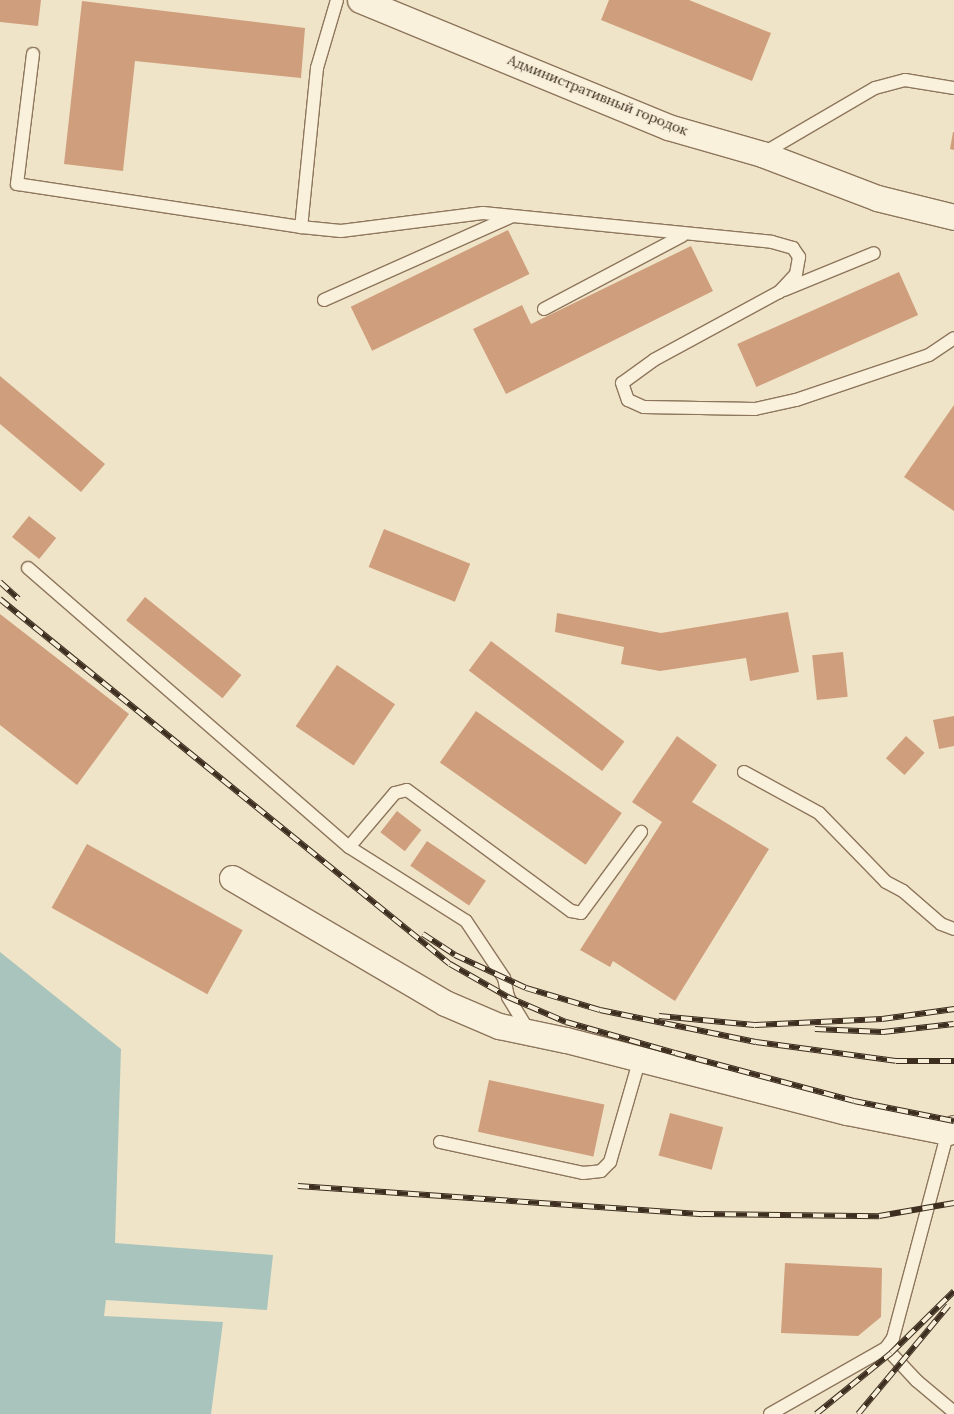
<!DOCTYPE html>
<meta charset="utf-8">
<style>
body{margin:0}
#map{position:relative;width:954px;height:1414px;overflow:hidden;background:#f0e4c8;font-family:Lora,serif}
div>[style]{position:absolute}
.water>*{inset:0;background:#a9c4bc}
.building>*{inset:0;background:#cf9f7d;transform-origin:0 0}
.roads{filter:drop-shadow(1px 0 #8d765c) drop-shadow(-1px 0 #8d765c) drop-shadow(0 1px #8d765c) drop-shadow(0 -1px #8d765c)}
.service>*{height:12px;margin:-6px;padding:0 6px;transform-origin:6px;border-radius:6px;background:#faf1dc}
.minor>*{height:25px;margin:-12.5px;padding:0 12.5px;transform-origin:12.5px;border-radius:12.5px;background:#faf1dc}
.rail>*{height:5.5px;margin-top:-2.75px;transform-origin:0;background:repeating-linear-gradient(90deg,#f7eed8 0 11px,#3d2e20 0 22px);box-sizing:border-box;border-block:1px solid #3d2e20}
span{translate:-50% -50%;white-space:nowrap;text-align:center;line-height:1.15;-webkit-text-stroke:4px #f7eed8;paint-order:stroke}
.street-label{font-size:14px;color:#3d2e20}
</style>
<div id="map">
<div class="water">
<div style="clip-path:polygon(0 952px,121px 1049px,115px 1243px,273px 1255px,267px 1310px,106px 1300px,104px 1316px,223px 1322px,211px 1414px,0 1414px)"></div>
</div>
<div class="building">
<div style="clip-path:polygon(0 0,41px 0,38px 26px,0 22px)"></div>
<div style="clip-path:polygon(609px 0,689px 0,771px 33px,752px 81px,601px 20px)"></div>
<div style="clip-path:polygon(82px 1px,305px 28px,301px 78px,135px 61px,123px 171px,64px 164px)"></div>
<div style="clip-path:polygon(953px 132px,954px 132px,954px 150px,950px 149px)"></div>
<div style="left:508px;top:230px;width:49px;height:175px;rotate:64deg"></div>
<div style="clip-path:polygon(691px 246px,713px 291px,506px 394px,473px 329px,522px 305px,531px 324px)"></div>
<div style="left:899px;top:272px;width:47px;height:177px;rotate:66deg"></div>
<div style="clip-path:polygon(0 376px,105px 464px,81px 492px,0 424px)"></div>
<div style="clip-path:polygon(954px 405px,954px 511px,904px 477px)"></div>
<div style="left:29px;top:516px;width:35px;height:27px;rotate:39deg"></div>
<div style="left:384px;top:529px;width:93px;height:41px;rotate:22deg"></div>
<div style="left:145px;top:597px;width:124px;height:30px;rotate:39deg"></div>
<div style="clip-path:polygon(788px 612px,799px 672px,750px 681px,746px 658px,660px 671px,621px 664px,624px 647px,555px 632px,557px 613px,661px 633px)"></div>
<div style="clip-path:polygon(0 614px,129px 714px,77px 785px,0 725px)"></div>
<div style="left:491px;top:641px;width:167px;height:37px;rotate:37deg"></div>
<div style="left:843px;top:652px;width:45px;height:31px;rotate:84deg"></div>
<div style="left:337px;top:665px;width:70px;height:74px;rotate:34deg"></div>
<div style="left:476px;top:711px;width:178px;height:63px;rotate:35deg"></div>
<div style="clip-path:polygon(954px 716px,954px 746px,939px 749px,933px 720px)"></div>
<div style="clip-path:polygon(677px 736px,717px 765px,692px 802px,769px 849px,675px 1001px,613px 961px,610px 967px,580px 950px,662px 822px,632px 802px)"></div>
<div style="left:906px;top:736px;width:25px;height:30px;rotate:42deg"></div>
<div style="left:397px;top:811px;width:31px;height:27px;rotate:38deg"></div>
<div style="left:427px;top:841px;width:71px;height:30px;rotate:34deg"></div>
<div style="left:87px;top:844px;width:178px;height:73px;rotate:29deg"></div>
<div style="left:489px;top:1080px;width:118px;height:53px;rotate:12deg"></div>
<div style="left:670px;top:1113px;width:55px;height:44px;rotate:15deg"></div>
<div style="clip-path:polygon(785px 1263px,882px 1268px,881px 1317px,858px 1336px,781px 1333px)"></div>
</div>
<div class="roads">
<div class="service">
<div style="left:337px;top:0;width:71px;rotate:106.4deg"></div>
<div style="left:317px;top:68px;width:160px;rotate:95.7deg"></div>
<div style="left:301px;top:227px;width:40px;rotate:5.7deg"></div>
<div style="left:341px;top:231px;width:143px;rotate:-7.2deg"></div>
<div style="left:483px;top:213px;width:290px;rotate:5.7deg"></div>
<div style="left:772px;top:242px;width:22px;rotate:16deg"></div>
<div style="left:793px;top:248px;width:11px;rotate:56deg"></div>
<div style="left:799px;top:257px;width:17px;rotate:100deg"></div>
<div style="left:796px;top:274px;width:25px;rotate:133deg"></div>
<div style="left:779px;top:292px;width:142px;rotate:151.5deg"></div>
<div style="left:654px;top:360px;width:39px;rotate:144deg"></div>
<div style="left:622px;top:383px;width:18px;rotate:71deg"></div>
<div style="left:628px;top:400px;width:17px;rotate:24deg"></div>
<div style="left:644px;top:407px;width:111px;rotate:1deg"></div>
<div style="left:755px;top:409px;width:42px;rotate:-12.4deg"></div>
<div style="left:796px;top:400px;width:140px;rotate:-18.7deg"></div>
<div style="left:929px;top:355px;width:30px;rotate:-34deg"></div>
<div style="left:33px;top:54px;width:131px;rotate:97deg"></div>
<div style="left:17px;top:184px;width:287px;rotate:8.6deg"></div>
<div style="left:762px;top:154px;width:131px;rotate:-30.3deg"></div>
<div style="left:875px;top:88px;width:31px;rotate:-15deg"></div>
<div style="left:905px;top:80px;width:50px;rotate:9.3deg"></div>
<div style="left:784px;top:290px;width:97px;rotate:-22.3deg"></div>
<div style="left:324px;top:300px;width:204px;rotate:-24deg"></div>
<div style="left:544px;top:309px;width:156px;rotate:-27.9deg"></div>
<div style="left:28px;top:568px;width:425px;rotate:41deg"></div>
<div style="left:349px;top:847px;width:138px;rotate:32.3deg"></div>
<div style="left:466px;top:921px;width:69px;rotate:56.3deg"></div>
<div style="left:504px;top:978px;width:19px;rotate:78deg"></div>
<div style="left:508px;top:997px;width:42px;rotate:58.6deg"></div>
<div style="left:744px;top:772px;width:85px;rotate:28.7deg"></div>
<div style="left:819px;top:813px;width:96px;rotate:45.8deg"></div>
<div style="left:886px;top:882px;width:19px;rotate:28deg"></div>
<div style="left:903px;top:891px;width:50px;rotate:41deg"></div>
<div style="left:941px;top:924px;width:14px;rotate:21deg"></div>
<div style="left:349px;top:847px;width:71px;rotate:-49.6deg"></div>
<div style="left:395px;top:793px;width:12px;rotate:-14deg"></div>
<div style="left:407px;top:790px;width:204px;rotate:36.4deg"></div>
<div style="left:571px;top:911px;width:10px;rotate:11deg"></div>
<div style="left:581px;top:913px;width:101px;rotate:-53.5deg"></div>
<div style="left:440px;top:1142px;width:146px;rotate:12.2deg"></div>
<div style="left:583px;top:1173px;width:18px;rotate:-6deg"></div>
<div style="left:601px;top:1171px;width:13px;rotate:-45deg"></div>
<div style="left:610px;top:1162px;width:108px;rotate:-73.9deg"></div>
<div style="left:886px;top:1348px;width:45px;rotate:46.8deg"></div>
<div style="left:917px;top:1381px;width:48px;rotate:40deg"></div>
<div style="left:770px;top:1414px;width:133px;rotate:-29.6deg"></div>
<div style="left:886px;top:1348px;width:12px;rotate:-55deg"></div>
<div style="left:893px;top:1338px;width:213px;rotate:-75.1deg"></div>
</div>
<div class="minor">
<div style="left:360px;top:0;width:333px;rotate:22.4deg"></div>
<div style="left:668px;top:127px;width:98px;rotate:16deg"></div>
<div style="left:762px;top:154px;width:123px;rotate:20.9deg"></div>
<div style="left:877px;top:198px;width:79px;rotate:13.9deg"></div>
<div style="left:232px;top:878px;width:247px;rotate:30.4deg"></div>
<div style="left:445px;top:1003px;width:59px;rotate:23.1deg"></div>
<div style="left:499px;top:1026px;width:68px;rotate:11.8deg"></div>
<div style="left:566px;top:1040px;width:290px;rotate:14.4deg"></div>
<div style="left:847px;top:1112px;width:103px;rotate:11.2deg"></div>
<div style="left:948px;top:1132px;width:7px;rotate:-34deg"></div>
</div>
</div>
<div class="rail">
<div style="left:0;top:582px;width:25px;rotate:42deg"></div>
<div style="left:0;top:599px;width:579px;rotate:39.05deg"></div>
<div style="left:450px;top:964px;width:67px;rotate:29.6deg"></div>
<div style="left:508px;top:997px;width:63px;rotate:23.3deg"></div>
<div style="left:566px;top:1022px;width:113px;rotate:15.9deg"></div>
<div style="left:675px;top:1053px;width:185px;rotate:15deg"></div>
<div style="left:854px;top:1101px;width:102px;rotate:11.3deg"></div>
<div style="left:423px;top:934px;width:38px;rotate:33deg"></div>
<div style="left:455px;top:955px;width:78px;rotate:24.9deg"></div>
<div style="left:526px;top:988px;width:77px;rotate:16.6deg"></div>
<div style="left:600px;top:1010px;width:159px;rotate:11.6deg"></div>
<div style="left:756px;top:1042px;width:141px;rotate:7.7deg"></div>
<div style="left:896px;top:1061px;width:58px"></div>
<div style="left:659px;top:1016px;width:96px;rotate:5.4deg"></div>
<div style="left:755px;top:1025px;width:127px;rotate:-2.7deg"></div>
<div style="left:882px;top:1019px;width:73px;rotate:-7.9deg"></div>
<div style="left:815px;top:1029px;width:68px;rotate:2.5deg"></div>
<div style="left:883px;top:1032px;width:71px;rotate:-6.4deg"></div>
<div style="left:298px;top:1186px;width:406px;rotate:4deg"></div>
<div style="left:703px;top:1214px;width:176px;rotate:0.7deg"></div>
<div style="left:879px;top:1216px;width:76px;rotate:-9.8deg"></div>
<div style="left:816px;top:1414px;width:97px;rotate:-39.1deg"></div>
<div style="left:891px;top:1353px;width:88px;rotate:-44.5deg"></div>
<div style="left:858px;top:1414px;width:141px;rotate:-50.2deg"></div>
</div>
<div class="street-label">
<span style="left:598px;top:95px;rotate:22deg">Административный городок</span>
</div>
</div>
